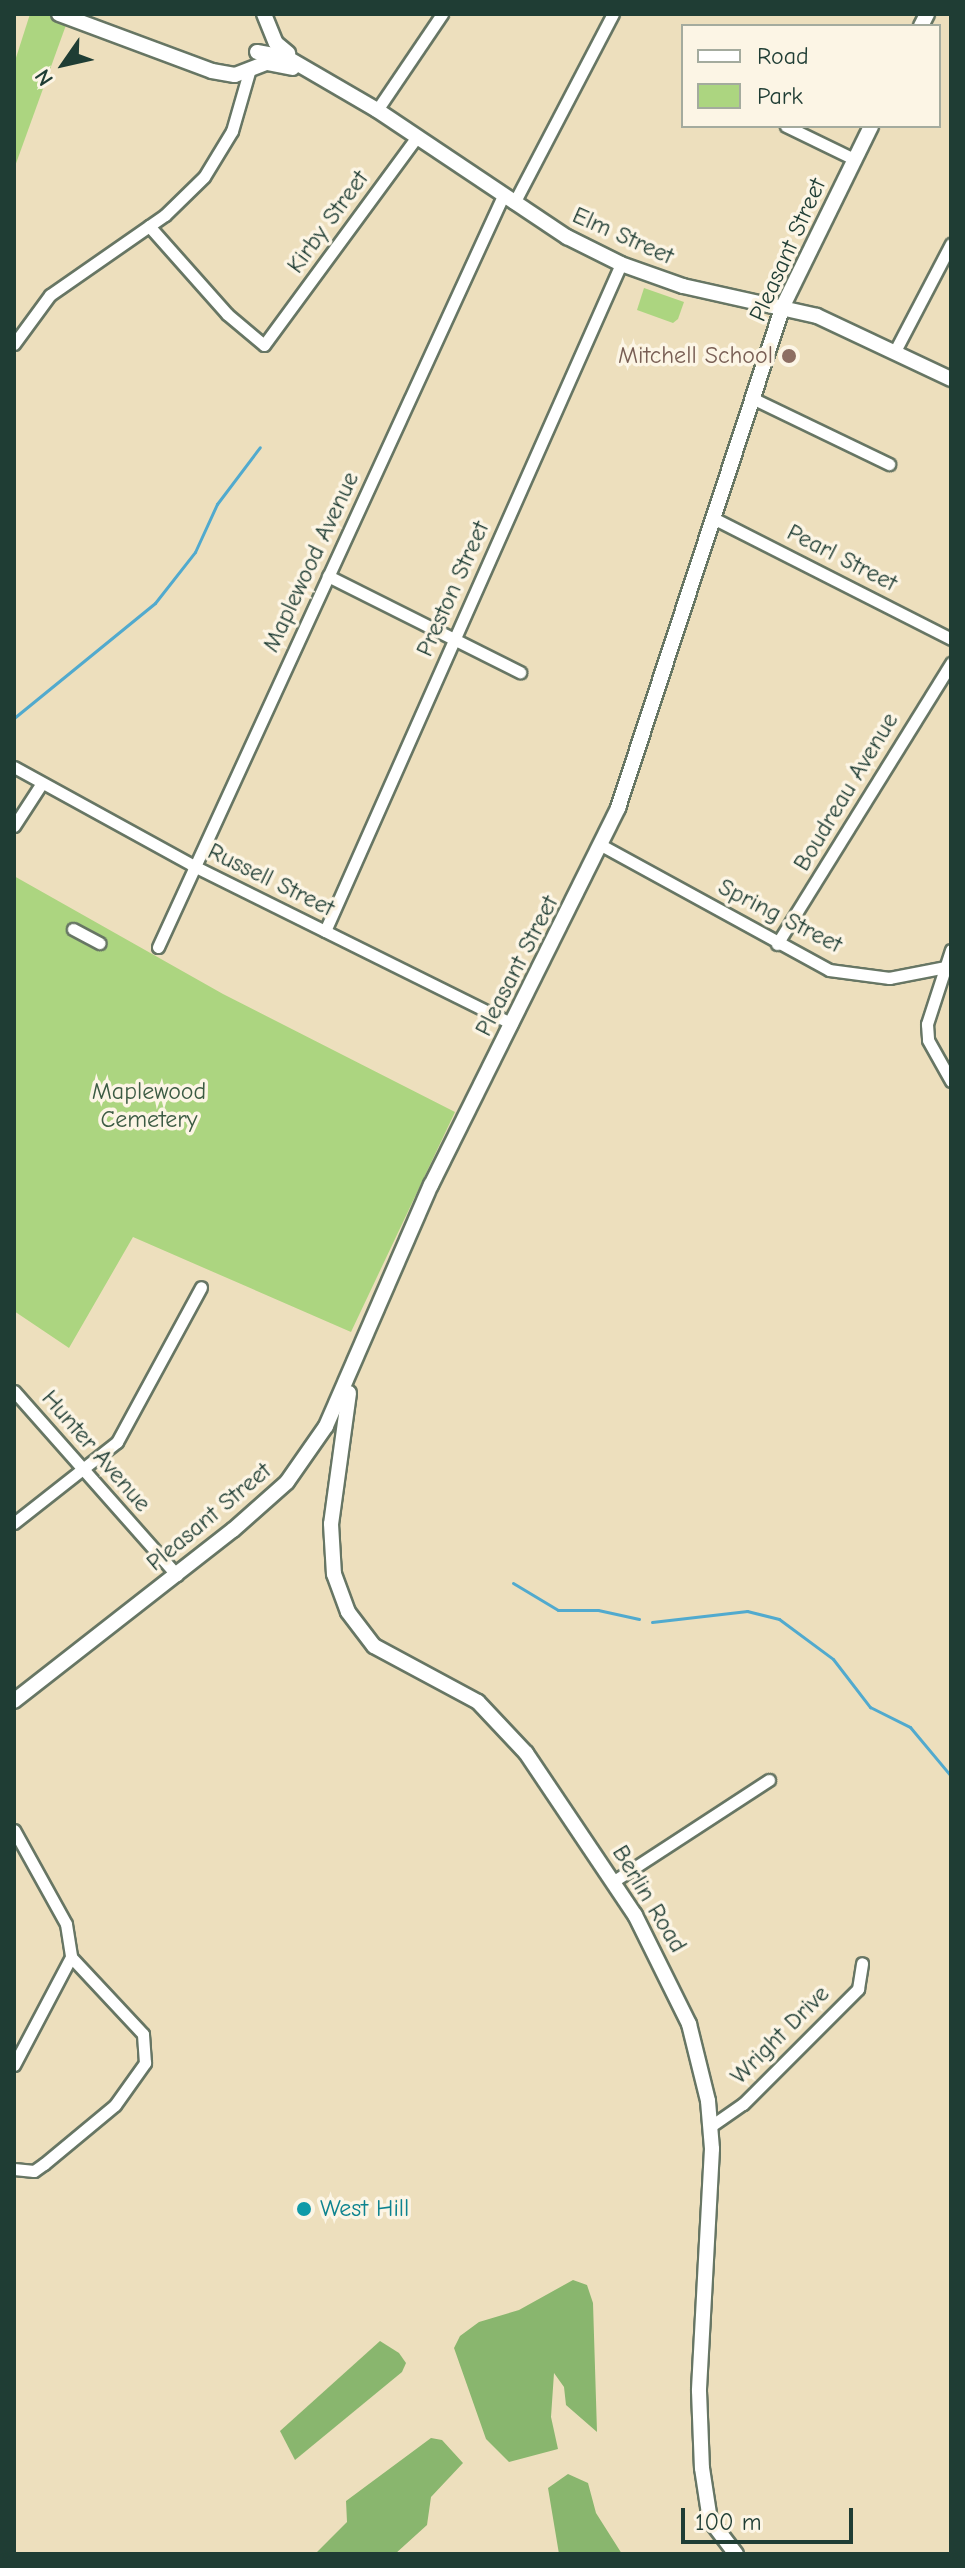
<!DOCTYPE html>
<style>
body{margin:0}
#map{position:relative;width:965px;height:2568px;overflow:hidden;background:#eddfbd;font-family:"Comic Neue",sans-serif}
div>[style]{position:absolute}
.green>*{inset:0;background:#acd580}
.forest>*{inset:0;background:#89b66e}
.stream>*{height:3px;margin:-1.5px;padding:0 1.5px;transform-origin:1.5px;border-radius:1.5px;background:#51aace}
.roads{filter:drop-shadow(2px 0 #677664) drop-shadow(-2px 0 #677664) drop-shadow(0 2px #677664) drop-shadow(0 -2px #677664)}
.minor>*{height:11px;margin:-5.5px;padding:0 5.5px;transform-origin:5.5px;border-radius:5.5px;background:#fff}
.tertiary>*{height:14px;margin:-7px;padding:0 7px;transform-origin:7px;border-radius:7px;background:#fff}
.dots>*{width:22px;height:22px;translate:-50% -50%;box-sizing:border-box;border:4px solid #fcf5e5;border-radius:50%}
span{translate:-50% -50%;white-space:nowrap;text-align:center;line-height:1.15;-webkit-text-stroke:7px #fcf5e5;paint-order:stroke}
.street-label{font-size:24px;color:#1f3d34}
.education-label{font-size:24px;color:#785e54}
.right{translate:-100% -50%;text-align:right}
.park-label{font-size:24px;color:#3b5b43}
.culture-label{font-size:24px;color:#0d838f}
.left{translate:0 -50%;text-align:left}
.frame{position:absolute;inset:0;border:16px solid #1f3d34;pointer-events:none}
.legend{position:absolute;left:681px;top:24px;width:260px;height:104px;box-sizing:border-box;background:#fcf5e5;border:2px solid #a4ab9e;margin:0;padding:10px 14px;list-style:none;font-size:24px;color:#1f3d34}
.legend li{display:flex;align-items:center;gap:16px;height:40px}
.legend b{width:40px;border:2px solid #a4ab9e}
.north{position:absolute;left:24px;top:24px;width:80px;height:80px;-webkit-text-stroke:6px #fcf5e5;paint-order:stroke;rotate:236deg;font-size:22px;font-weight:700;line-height:32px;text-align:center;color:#1f3d34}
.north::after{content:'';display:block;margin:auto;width:28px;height:36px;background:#1f3d34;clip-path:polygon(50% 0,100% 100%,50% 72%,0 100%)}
.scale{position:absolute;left:681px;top:2508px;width:172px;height:36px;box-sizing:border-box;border:4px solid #1f3d34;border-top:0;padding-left:10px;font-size:24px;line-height:28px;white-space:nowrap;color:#1f3d34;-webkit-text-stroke:6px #fcf5e5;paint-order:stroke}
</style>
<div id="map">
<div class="green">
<div style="clip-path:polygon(30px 14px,70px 14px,14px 169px,14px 64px)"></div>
<div style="clip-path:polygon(644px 288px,684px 302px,678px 319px,673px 323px,637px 310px)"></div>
<div style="clip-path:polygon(14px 876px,223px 994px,455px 1112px,351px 1332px,133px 1237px,69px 1348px,14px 1311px)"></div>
</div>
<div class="forest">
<div style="clip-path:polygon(573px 2280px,587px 2285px,593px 2303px,597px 2432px,566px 2405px,564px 2387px,554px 2373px,551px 2417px,558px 2449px,509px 2462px,486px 2439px,454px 2348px,460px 2336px,479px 2322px,519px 2310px)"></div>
<div style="clip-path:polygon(380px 2341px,399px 2353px,406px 2363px,402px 2372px,295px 2460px,280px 2431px)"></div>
<div style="clip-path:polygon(431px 2438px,442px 2440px,463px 2463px,431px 2497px,427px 2525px,395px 2554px,315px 2554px,347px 2522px,346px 2501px)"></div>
<div style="clip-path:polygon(568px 2474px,588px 2483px,596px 2513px,622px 2554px,559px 2554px,548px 2488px)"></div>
</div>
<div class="stream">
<div style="left:14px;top:718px;width:182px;rotate:-39.2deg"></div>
<div style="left:155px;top:603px;width:65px;rotate:-51.9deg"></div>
<div style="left:195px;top:552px;width:53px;rotate:-65.4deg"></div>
<div style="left:217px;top:504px;width:71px;rotate:-53deg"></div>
<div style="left:513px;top:1583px;width:52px;rotate:31deg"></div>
<div style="left:558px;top:1610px;width:40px"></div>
<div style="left:598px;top:1610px;width:42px;rotate:12.4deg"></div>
<div style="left:652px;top:1622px;width:96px;rotate:-6.6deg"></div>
<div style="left:747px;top:1611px;width:33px;rotate:14deg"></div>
<div style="left:779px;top:1619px;width:67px;rotate:36.5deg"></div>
<div style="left:833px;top:1659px;width:61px;rotate:52.4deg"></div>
<div style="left:870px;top:1707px;width:45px;rotate:26.6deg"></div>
<div style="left:910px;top:1727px;width:64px;rotate:50.1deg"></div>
</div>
<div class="roads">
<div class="minor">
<div style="left:377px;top:110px;width:116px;rotate:-55.9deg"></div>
<div style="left:786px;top:126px;width:76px;rotate:25.9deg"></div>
<div style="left:514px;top:203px;width:213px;rotate:-62.4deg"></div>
<div style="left:149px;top:226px;width:118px;rotate:48.4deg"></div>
<div style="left:227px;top:314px;width:48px;rotate:40deg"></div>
<div style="left:264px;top:345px;width:258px;rotate:-53.7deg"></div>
<div style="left:14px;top:344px;width:61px;rotate:-53.7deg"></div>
<div style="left:50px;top:295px;width:140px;rotate:-34.8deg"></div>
<div style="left:165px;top:215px;width:54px;rotate:-44.3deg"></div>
<div style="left:204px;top:177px;width:54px;rotate:-58.7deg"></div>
<div style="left:232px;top:131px;width:61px;rotate:-73.9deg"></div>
<div style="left:895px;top:351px;width:121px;rotate:-62.4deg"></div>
<div style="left:754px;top:399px;width:150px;rotate:25.7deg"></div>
<div style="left:713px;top:518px;width:267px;rotate:26.9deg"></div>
<div style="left:328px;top:576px;width:215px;rotate:26.6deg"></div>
<div style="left:14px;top:767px;width:203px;rotate:28.8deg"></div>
<div style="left:192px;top:865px;width:357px;rotate:26.4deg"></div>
<div style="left:14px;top:826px;width:48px;rotate:-57deg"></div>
<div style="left:601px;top:845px;width:260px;rotate:28.7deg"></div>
<div style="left:829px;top:970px;width:61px;rotate:7.6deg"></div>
<div style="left:889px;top:978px;width:63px;rotate:-11deg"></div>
<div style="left:73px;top:929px;width:30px;rotate:28deg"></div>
<div style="left:325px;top:931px;width:730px;rotate:-66.07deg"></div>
<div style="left:777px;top:944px;width:331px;rotate:-58.2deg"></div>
<div style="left:158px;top:947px;width:826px;rotate:-65.33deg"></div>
<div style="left:951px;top:950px;width:78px;rotate:108deg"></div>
<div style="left:927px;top:1024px;width:16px;rotate:86deg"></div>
<div style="left:928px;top:1040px;width:47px;rotate:60.7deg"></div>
<div style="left:14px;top:1391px;width:246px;rotate:48.5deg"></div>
<div style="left:14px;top:1523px;width:131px;rotate:-38.2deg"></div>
<div style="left:117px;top:1442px;width:176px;rotate:-61.5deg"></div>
<div style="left:14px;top:1830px;width:107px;rotate:61deg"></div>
<div style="left:66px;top:1924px;width:33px;rotate:81deg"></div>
<div style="left:71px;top:1957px;width:122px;rotate:117.8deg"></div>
<div style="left:614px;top:1881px;width:185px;rotate:-33.1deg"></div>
<div style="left:711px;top:2126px;width:39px;rotate:-35deg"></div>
<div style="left:743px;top:2104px;width:163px;rotate:-45deg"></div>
<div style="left:858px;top:1989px;width:26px;rotate:-81deg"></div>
<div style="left:14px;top:2169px;width:20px;rotate:6deg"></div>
<div style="left:34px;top:2171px;width:12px;rotate:-35deg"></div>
<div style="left:44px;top:2164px;width:92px;rotate:-39.7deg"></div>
<div style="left:115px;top:2105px;width:52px;rotate:-54.5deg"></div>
<div style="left:145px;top:2063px;width:29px;rotate:-94deg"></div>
<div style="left:143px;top:2034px;width:105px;rotate:-133.1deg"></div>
</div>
<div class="tertiary">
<div style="left:59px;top:14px;width:163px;rotate:20.4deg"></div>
<div style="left:212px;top:71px;width:23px;rotate:10deg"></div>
<div style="left:235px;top:75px;width:34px;rotate:-21deg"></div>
<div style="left:267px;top:63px;width:26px;rotate:11deg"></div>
<div style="left:264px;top:14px;width:31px;rotate:68deg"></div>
<div style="left:276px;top:43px;width:16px;rotate:40deg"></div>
<div style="left:921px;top:26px;width:13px;rotate:-63deg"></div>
<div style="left:257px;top:52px;width:29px;rotate:10deg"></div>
<div style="left:286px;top:57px;width:105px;rotate:30.2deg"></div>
<div style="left:377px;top:110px;width:229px;rotate:33.8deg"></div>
<div style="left:567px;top:237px;width:60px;rotate:26.6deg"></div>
<div style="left:621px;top:264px;width:66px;rotate:19.5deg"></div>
<div style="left:683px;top:286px;width:137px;rotate:12.6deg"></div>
<div style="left:817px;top:316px;width:148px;rotate:25.2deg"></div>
<div style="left:349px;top:1393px;width:132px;rotate:97.8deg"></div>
<div style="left:331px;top:1524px;width:50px;rotate:86.6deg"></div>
<div style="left:334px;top:1574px;width:40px;rotate:69.8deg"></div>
<div style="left:348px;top:1612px;width:43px;rotate:52.6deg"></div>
<div style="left:374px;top:1646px;width:118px;rotate:28.3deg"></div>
<div style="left:478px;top:1702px;width:70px;rotate:46.7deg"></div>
<div style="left:526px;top:1753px;width:195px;rotate:56.1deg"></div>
<div style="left:635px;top:1915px;width:122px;rotate:63.6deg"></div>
<div style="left:689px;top:2024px;width:79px;rotate:76.1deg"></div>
<div style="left:708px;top:2101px;width:48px;rotate:85.2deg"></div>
<div style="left:712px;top:2149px;width:242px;rotate:93.1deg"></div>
<div style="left:699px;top:2391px;width:77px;rotate:87.8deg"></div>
<div style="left:702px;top:2468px;width:53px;rotate:81.3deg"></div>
<div style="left:710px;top:2520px;width:43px;rotate:52.6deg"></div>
<div style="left:14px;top:1701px;width:278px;rotate:-38deg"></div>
<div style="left:233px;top:1530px;width:72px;rotate:-41.6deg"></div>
<div style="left:287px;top:1482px;width:68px;rotate:-55.1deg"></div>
<div style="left:326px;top:1426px;width:263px;rotate:-66.5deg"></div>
<div style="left:431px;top:1185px;width:421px;rotate:-63.6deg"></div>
<div style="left:618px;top:808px;width:528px;rotate:-71.81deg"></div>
<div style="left:783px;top:306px;width:200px;rotate:-63.9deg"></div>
</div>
</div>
<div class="dots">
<div style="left:789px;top:356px;background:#8d6e63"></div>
<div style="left:304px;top:2209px;background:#0f9aa8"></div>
</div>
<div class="street-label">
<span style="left:328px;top:222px;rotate:-54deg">Kirby Street</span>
<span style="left:623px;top:236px;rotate:24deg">Elm Street</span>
<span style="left:788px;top:250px;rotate:-66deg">Pleasant Street</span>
<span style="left:842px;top:558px;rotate:27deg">Pearl Street</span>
<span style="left:311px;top:562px;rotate:-65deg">Maplewood Avenue</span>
<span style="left:453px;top:589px;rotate:-66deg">Preston Street</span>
<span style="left:846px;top:792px;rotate:-59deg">Boudreau Avenue</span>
<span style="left:271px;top:880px;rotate:26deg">Russell Street</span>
<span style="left:780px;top:916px;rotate:27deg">Spring Street</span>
<span style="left:517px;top:966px;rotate:-63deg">Pleasant Street</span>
<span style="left:96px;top:1451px;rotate:49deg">Hunter Avenue</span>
<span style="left:209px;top:1517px;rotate:-40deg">Pleasant Street</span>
<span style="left:649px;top:1899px;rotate:59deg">Berlin Road</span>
<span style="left:780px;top:2035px;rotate:-45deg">Wright Drive</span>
</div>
<div class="education-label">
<span class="right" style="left:773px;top:356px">Mitchell School</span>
</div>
<div class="park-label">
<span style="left:149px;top:1106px">Maplewood<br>Cemetery</span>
</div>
<div class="culture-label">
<span class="left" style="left:320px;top:2209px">West Hill</span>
</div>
<div class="frame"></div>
<ul class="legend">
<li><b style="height:10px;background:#fff"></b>Road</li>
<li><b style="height:22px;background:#acd580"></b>Park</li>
</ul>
<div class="north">N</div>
<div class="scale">100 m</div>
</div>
